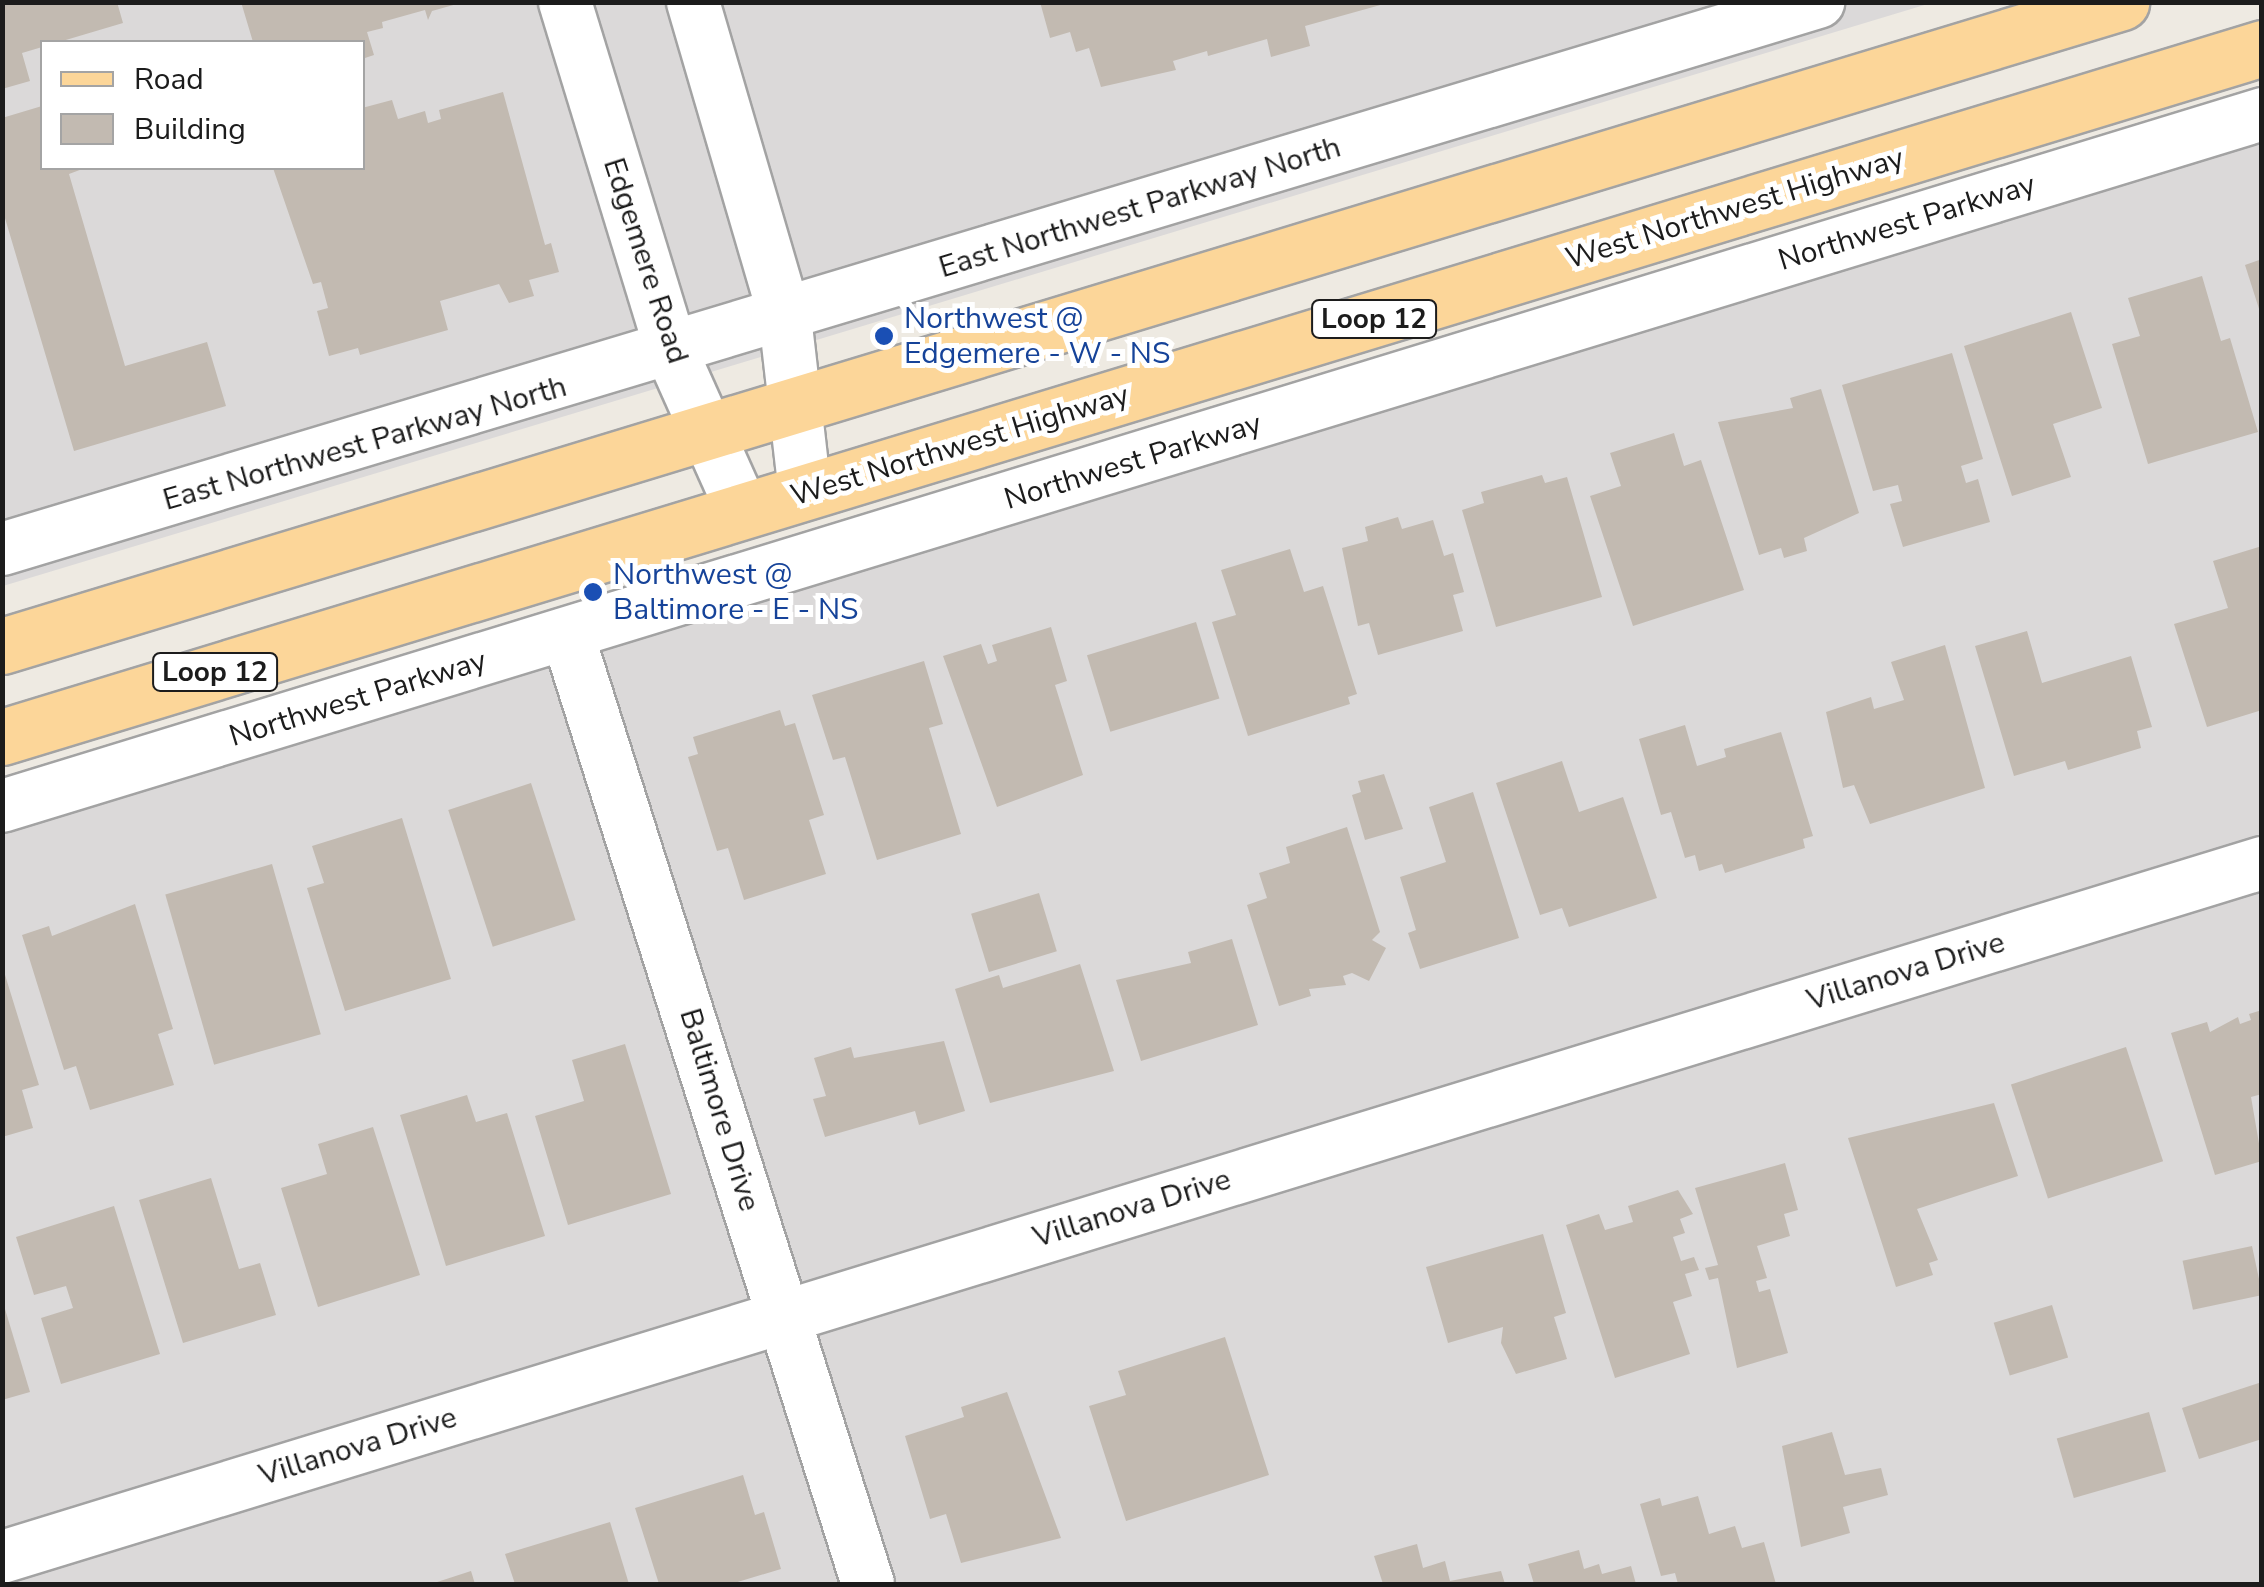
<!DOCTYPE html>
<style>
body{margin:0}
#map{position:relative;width:2264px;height:1587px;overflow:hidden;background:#eeeae2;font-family:"Nunito Sans",sans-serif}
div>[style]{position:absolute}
.residential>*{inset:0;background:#dbd9d9}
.building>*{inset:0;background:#c2bab1;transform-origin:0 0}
.roads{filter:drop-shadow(2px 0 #a3a3a3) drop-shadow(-2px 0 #a3a3a3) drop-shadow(0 2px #a3a3a3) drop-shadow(0 -2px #a3a3a3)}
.minor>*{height:52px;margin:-26px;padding:0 26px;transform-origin:26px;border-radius:26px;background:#fff}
.major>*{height:55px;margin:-27.5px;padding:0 27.5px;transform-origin:27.5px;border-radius:27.5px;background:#fcd699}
.dots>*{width:28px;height:28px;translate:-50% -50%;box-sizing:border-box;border:5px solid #fff;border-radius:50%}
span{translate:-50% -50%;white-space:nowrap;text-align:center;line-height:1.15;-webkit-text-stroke:10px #fff;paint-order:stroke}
.shield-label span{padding:2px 8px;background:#fff;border:2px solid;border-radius:8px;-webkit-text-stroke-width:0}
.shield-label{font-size:28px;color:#1c1c1c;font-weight:700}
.street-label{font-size:30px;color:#1c1c1c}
.transit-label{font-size:30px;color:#164399}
.left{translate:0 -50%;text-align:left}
.frame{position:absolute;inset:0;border:5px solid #1c1c1c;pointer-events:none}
.legend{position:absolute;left:40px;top:40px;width:325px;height:130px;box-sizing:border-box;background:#fff;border:2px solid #a4a4a4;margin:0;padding:12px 18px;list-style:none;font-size:30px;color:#1c1c1c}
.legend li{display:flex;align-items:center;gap:20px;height:50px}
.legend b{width:50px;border:2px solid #a4a4a4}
</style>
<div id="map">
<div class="residential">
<div style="clip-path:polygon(evenodd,3px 3px,1931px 3px,3px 586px,3px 3px,42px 42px,362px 42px,362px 168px,42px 168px,42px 42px)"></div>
<div style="clip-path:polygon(2261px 126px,2261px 1584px,3px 1584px,2px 829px)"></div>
</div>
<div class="building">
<div style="clip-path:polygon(2px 2px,117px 2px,123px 23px,22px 53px,30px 81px,2px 89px)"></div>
<div style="clip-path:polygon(241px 2px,456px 2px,457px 4px,432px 11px,428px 20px,425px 10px,382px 22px,383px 28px,367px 32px,374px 55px,362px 59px,362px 42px,253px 42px)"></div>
<div style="clip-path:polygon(1040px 2px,1384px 2px,1384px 4px,1305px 26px,1310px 46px,1271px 57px,1267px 39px,1208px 56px,1207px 51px,1173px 61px,1176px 70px,1101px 87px,1089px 48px,1076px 52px,1070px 32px,1050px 38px)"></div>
<div style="clip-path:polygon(503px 92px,545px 245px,551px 243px,559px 272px,529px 280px,534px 296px,509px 303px,499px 284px,440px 301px,448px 330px,360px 355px,358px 348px,329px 356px,317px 311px,328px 308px,321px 282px,313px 284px,273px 168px,362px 168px,362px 108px,392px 100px,398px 119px,425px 111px,428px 123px,441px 119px,439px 110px)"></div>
<div style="clip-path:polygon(42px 106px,42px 168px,85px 168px,69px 174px,125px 366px,207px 342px,226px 406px,74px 451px,2px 208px,2px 118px)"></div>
<div style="clip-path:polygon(2262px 259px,2262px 315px,2261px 315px,2245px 265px)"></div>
<div style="clip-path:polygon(2202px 276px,2221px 341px,2230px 338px,2258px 432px,2148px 464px,2112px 344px,2140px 336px,2128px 298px)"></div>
<div style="clip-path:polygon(2071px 312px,2102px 408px,2053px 424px,2071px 477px,2012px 496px,1964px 346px)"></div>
<div style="clip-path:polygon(1952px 353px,1983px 459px,1961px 466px,1966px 483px,1978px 479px,1990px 522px,1903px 547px,1890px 504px,1902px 501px,1898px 485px,1873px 491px,1842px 385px)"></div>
<div style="clip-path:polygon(1821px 389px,1859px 513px,1804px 538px,1807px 551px,1784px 558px,1781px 548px,1759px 555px,1718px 422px,1793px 408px,1790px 398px)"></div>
<div style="clip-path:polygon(1674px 433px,1684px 466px,1701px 460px,1744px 590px,1633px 626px,1590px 496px,1621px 486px,1610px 453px)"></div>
<div style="clip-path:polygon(1542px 475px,1545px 483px,1567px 477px,1602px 597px,1496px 627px,1462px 510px,1484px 503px,1481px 492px)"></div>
<div style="clip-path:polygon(1398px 517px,1402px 529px,1433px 520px,1444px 556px,1453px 553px,1464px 592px,1453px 595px,1463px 631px,1378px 655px,1369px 623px,1358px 626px,1342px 548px,1368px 541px,1365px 527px)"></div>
<div style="clip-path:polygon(2262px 546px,2262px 710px,2207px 727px,2174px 624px,2228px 608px,2213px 561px)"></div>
<div style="clip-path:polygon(1290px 549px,1304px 592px,1323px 586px,1357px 694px,1348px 697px,1350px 704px,1248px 736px,1212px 622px,1236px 615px,1221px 570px)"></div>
<div style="left:1196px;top:622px;width:80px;height:114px;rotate:73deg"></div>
<div style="clip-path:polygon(1051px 627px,1067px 681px,1055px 685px,1083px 775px,997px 807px,943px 656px,981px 644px,988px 664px,997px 661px,992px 645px)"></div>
<div style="clip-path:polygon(2027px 631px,2042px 683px,2131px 656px,2152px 727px,2137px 731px,2141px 748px,2068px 770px,2065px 761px,2014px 776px,1975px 646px)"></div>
<div style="clip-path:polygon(1945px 645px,1985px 788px,1870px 824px,1854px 785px,1843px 788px,1826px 712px,1871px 697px,1874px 709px,1904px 700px,1891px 662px)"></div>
<div style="clip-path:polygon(924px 661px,943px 724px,929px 728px,961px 834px,877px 860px,845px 757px,833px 760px,812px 695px)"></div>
<div style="clip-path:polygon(780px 710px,785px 726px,795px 723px,824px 815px,809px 820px,826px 874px,744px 900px,728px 848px,717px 851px,688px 757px,698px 754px,693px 737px)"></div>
<div style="clip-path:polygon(1685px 725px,1697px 766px,1726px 757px,1724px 749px,1781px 732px,1813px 836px,1803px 839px,1805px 848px,1725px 873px,1722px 864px,1699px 871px,1695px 855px,1685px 858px,1671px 812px,1661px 815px,1639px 739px)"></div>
<div style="clip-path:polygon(1562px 761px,1579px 812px,1623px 797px,1657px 898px,1569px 927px,1562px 908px,1540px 915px,1496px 783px)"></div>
<div style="clip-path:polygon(1384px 774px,1403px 829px,1365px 840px,1352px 795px,1361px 792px,1358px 781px)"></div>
<div style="left:531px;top:783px;width:144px;height:87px;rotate:72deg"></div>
<div style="clip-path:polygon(1473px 792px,1519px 938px,1420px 969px,1408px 933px,1416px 930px,1400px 877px,1446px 862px,1429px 807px)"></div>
<div style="clip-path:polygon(402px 818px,451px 979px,345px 1011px,307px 888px,324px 883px,312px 846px)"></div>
<div style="clip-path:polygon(1347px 827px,1380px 932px,1372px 940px,1386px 948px,1369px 981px,1352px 973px,1343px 976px,1346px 985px,1309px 989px,1311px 996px,1279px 1006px,1247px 905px,1267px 898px,1259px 873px,1290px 863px,1286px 847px)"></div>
<div style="left:272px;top:864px;width:177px;height:111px;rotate:74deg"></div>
<div style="left:1039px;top:893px;width:61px;height:71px;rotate:73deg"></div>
<div style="clip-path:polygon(135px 904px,173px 1029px,158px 1034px,174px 1085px,90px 1110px,76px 1066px,64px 1070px,22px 935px,49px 926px,52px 936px)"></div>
<div style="clip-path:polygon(1232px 939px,1258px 1025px,1141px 1061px,1116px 980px,1191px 963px,1188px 952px)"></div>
<div style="clip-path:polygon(1080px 964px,1114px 1071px,990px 1103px,955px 989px,999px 975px,1003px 988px)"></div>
<div style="clip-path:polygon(2px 965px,39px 1085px,22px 1090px,33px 1128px,2px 1137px)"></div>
<div style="clip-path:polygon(2262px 1010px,2262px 1094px,2251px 1097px,2262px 1161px,2215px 1175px,2171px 1033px,2207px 1022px,2210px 1032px,2238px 1017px,2240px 1024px,2251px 1020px,2249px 1014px)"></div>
<div style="clip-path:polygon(944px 1041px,965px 1111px,919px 1125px,915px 1111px,825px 1137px,813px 1099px,826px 1096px,814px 1058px,851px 1047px,854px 1058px)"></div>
<div style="clip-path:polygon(625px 1044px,671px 1194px,568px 1225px,535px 1116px,584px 1101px,572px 1060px)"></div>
<div style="left:2126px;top:1047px;width:120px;height:121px;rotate:72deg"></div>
<div style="clip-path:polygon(467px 1095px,476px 1122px,507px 1113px,545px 1236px,446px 1266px,400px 1115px)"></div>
<div style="clip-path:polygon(1994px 1103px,2018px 1176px,1917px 1209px,1938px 1260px,1929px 1263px,1933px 1275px,1896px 1287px,1848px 1138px)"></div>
<div style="clip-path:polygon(373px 1127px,420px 1275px,318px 1307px,281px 1188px,327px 1174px,318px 1144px)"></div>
<div style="clip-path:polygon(1785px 1163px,1798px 1210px,1784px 1214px,1790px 1236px,1757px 1246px,1767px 1278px,1756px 1281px,1759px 1292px,1770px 1289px,1788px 1353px,1737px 1368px,1718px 1278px,1709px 1280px,1705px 1268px,1718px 1265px,1695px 1188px)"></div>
<div style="clip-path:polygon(211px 1178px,239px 1269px,260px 1263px,276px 1315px,183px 1343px,139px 1200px)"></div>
<div style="clip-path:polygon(1678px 1190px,1693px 1214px,1680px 1219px,1685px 1233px,1673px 1237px,1681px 1261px,1694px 1257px,1699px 1270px,1685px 1274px,1692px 1296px,1673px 1302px,1690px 1354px,1615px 1378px,1566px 1225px,1599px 1214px,1605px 1230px,1633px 1222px,1628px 1206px)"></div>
<div style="clip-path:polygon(114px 1206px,160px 1354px,61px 1384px,41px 1318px,73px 1308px,66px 1286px,34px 1295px,16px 1237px)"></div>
<div style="clip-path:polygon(1543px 1234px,1566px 1313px,1554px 1317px,1567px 1359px,1516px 1374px,1501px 1343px,1503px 1327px,1448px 1343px,1426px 1267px)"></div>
<div style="left:2252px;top:1246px;width:50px;height:71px;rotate:78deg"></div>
<div style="clip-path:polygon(2px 1299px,30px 1392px,2px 1400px)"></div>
<div style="left:2052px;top:1305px;width:55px;height:61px;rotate:73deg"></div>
<div style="clip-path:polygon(1225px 1337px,1269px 1475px,1126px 1521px,1089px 1406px,1126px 1395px,1118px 1371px)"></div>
<div style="clip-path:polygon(2262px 1382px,2262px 1439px,2199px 1459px,2182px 1408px)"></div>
<div style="clip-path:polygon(1007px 1392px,1061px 1538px,961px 1563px,946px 1514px,930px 1519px,905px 1436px,964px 1417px,961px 1407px)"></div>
<div style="left:2149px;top:1412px;width:62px;height:96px;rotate:74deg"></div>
<div style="clip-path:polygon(1832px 1432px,1845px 1475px,1881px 1468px,1888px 1495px,1843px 1507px,1850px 1533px,1801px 1547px,1782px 1446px)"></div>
<div style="clip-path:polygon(743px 1475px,755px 1515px,764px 1512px,781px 1569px,731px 1584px,659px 1584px,635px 1508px)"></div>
<div style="clip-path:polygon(1698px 1496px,1709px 1534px,1735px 1526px,1742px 1548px,1764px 1542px,1776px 1584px,1678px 1584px,1675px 1573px,1661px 1576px,1640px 1504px,1660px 1498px,1662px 1506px)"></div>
<div style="clip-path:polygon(610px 1522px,629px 1584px,515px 1584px,505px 1554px)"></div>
<div style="clip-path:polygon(1417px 1544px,1423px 1568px,1445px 1561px,1450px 1581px,1501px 1571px,1505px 1584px,1383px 1584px,1374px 1556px)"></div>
<div style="clip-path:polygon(1579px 1550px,1584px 1569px,1599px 1564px,1602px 1574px,1631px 1566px,1636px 1584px,1534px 1584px,1528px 1564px)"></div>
<div style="clip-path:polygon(471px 1571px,475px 1584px,431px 1584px)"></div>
</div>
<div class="roads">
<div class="minor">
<div style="left:565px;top:2px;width:367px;rotate:73deg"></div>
<div style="left:672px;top:353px;width:174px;rotate:65.9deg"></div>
<div style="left:693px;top:2px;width:328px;rotate:73.7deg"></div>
<div style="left:785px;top:317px;width:177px;rotate:83.5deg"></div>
<div style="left:2px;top:549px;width:1897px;rotate:-16.76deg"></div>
<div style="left:568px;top:636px;width:994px;rotate:72.44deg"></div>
<div style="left:2px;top:806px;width:2364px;rotate:-17.02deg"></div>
<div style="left:2px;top:1557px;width:2364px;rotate:-17.07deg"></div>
</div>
<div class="major">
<div style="left:2px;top:646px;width:2215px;rotate:-16.9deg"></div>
<div style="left:2px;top:737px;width:2363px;rotate:-16.95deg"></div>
</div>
</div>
<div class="dots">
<div style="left:884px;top:336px;background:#1a4fb4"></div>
<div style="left:593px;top:592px;background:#1a4fb4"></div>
</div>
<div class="shield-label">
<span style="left:1374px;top:319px">Loop 12</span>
<span style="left:215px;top:672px">Loop 12</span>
</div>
<div class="street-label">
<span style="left:1140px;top:208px;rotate:-17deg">East Northwest Parkway North</span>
<span style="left:1735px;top:209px;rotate:-17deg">West Northwest Highway</span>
<span style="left:1907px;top:223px;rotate:-17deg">Northwest Parkway</span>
<span style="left:645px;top:261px;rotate:72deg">Edgemere Road</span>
<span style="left:365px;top:444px;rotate:-16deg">East Northwest Parkway North</span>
<span style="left:960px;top:446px;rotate:-17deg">West Northwest Highway</span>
<span style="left:1133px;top:462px;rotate:-17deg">Northwest Parkway</span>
<span style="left:358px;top:699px;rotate:-17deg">Northwest Parkway</span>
<span style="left:1906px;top:972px;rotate:-17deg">Villanova Drive</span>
<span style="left:719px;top:1110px;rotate:73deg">Baltimore Drive</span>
<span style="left:1132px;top:1209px;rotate:-17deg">Villanova Drive</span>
<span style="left:358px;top:1447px;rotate:-17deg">Villanova Drive</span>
</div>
<div class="transit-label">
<span class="left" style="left:904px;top:336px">Northwest @<br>Edgemere - W - NS</span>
<span class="left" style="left:613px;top:592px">Northwest @<br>Baltimore - E - NS</span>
</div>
<div class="frame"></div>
<ul class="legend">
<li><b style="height:12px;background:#fcd699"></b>Road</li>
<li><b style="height:28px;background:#c2bab1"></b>Building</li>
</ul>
</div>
